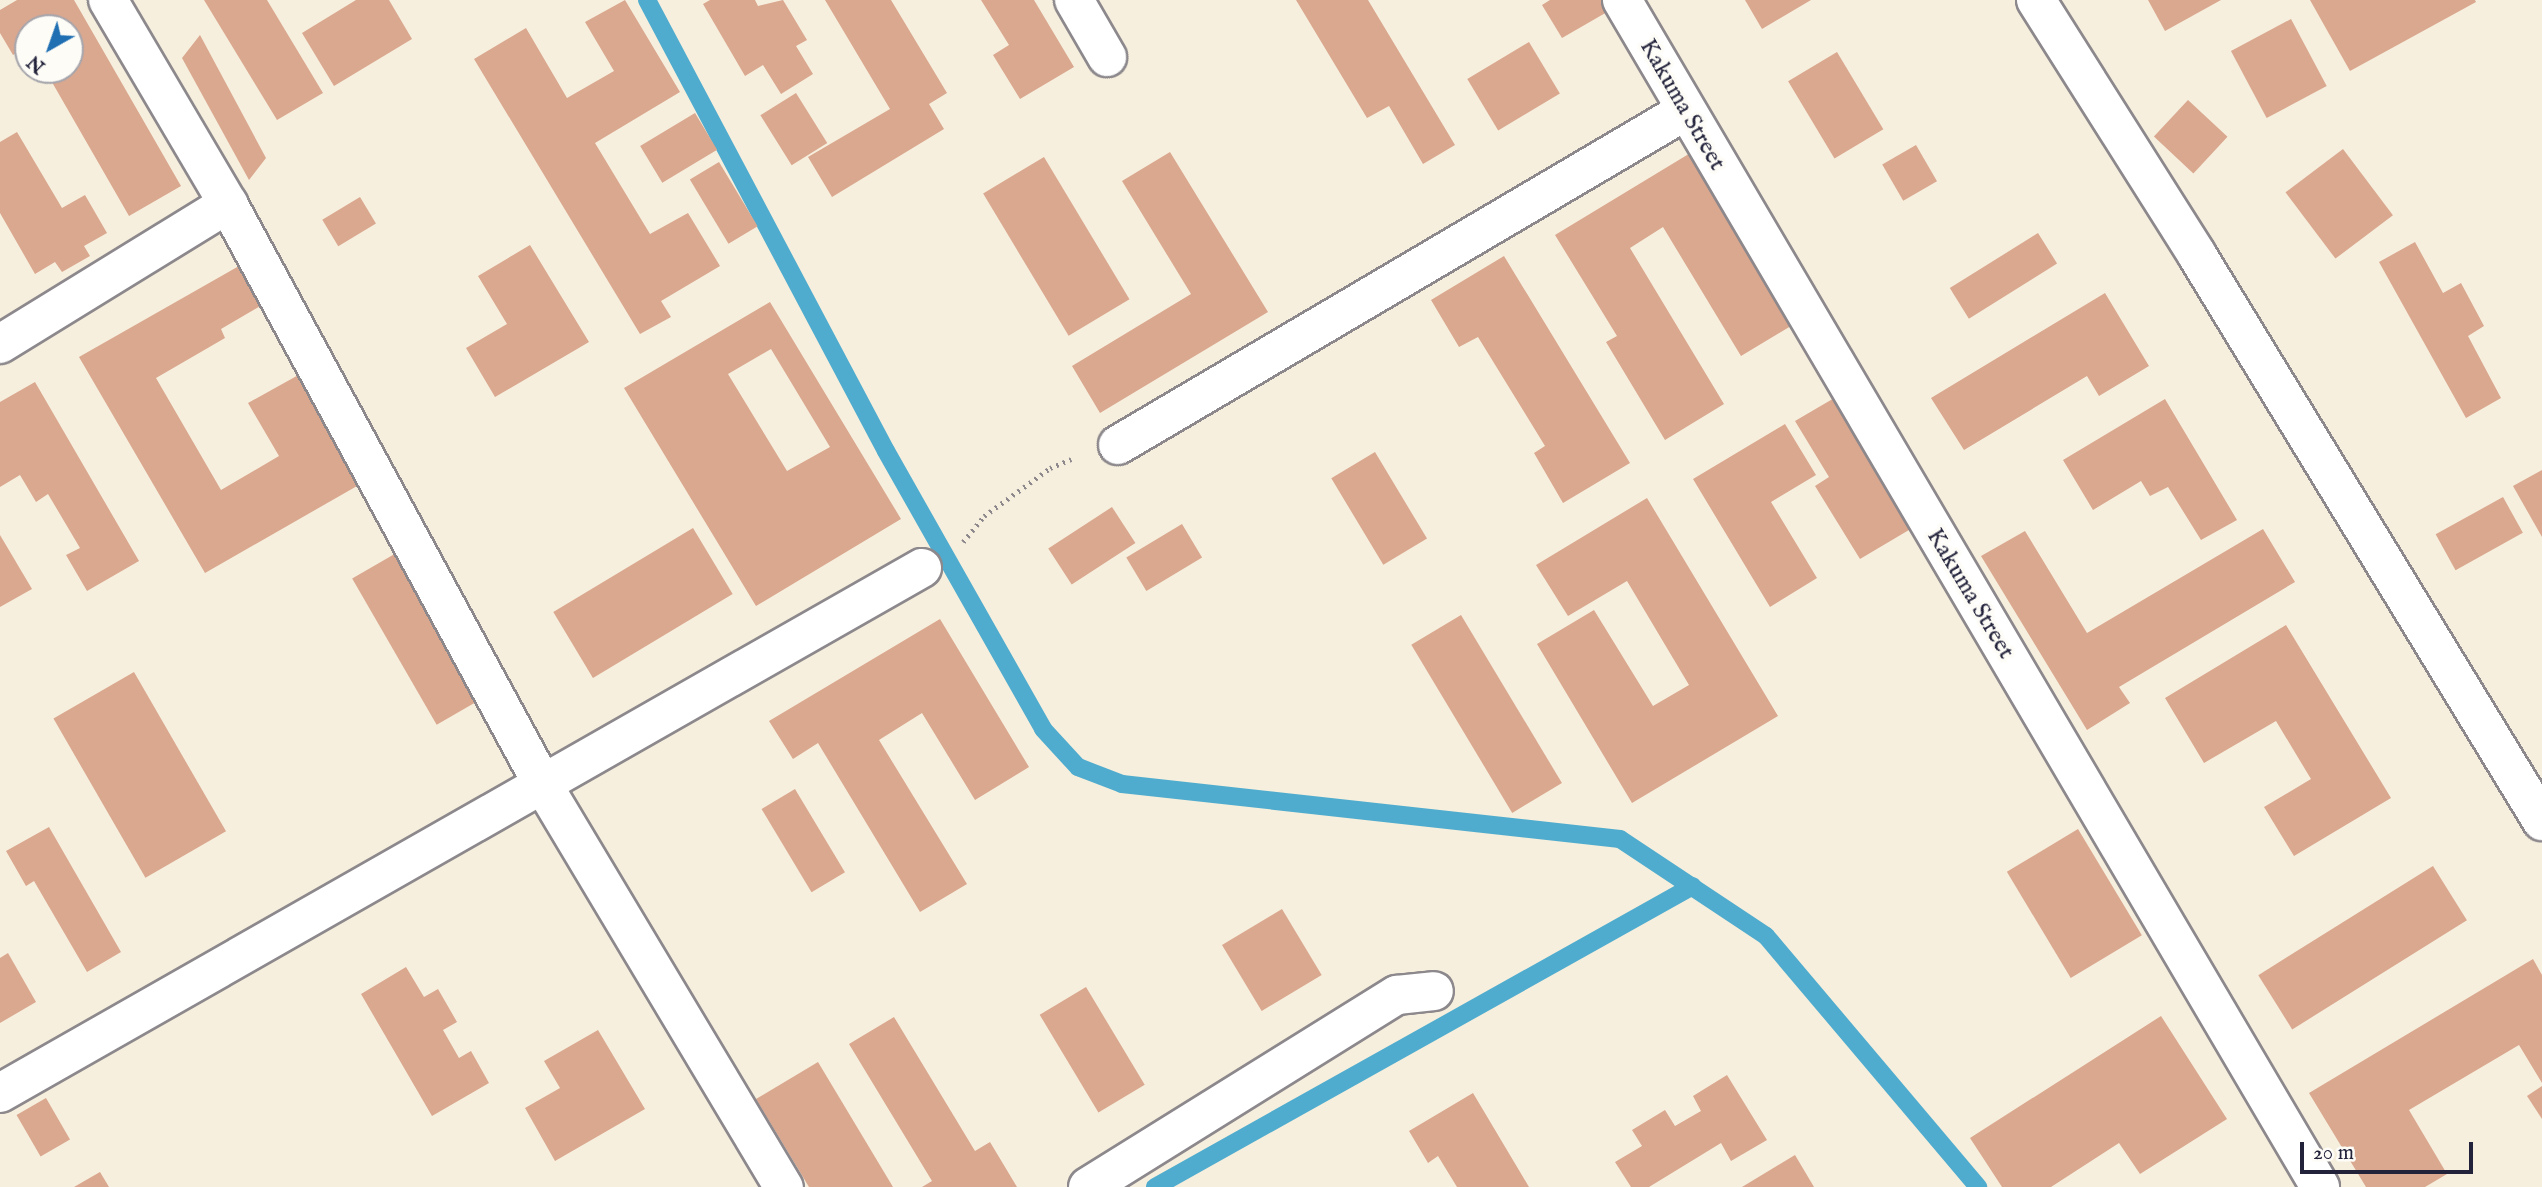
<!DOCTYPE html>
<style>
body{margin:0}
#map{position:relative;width:2542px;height:1187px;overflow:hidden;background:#f6efdd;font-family:"IM FELL English",serif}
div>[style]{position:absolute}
.stream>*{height:18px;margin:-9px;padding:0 9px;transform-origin:9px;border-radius:9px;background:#50acce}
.building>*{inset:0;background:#daa78f;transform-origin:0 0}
.path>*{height:4.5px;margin-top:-2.25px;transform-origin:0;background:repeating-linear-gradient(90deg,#8c888c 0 2px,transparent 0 7px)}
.roads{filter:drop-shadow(2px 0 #8c888c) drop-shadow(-2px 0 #8c888c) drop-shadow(0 2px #8c888c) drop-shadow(0 -2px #8c888c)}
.minor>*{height:38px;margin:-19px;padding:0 19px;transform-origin:19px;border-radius:19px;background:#fff}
span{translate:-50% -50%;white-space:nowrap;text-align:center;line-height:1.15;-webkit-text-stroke:7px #fdfcf7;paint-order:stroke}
.street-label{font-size:24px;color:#22223b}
.north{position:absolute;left:14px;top:14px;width:70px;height:70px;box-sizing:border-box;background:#fdfcf7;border:2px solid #a5a5ac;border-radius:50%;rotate:220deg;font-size:19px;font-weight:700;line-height:28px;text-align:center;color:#22223b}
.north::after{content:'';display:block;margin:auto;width:24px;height:32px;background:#1f6fb2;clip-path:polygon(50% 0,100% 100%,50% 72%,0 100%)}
.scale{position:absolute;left:2300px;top:1142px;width:173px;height:32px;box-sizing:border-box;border:4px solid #22223b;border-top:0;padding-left:9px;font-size:21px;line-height:24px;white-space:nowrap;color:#22223b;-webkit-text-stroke:5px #fdfcf7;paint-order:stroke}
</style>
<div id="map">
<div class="stream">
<div style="left:647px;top:0;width:510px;rotate:62.08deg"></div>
<div style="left:886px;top:451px;width:319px;rotate:60.5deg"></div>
<div style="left:1043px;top:729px;width:52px;rotate:47.4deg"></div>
<div style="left:1078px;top:767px;width:47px;rotate:21.1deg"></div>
<div style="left:1122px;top:784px;width:501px;rotate:6.3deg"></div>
<div style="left:1620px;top:839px;width:175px;rotate:33.6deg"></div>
<div style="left:1766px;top:936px;width:329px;rotate:49.8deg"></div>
<div style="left:1155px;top:1187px;width:616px;rotate:-29.23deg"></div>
</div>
<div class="building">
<div style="clip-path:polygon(17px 0,74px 0,181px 186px,129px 216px,45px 70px,70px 70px,70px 28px,28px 28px,28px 46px,13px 55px,0 33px,0 10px)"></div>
<div style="clip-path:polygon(204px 0,267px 0,323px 93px,277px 120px)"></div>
<div style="clip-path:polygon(356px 0,389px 0,412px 39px,334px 86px,302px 33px)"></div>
<div style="clip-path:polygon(625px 0,680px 92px,595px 143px,650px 234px,688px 213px,720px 266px,661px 301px,671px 317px,640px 334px,474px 59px,526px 28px,567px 98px,614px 71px,585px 22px)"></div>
<div style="clip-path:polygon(710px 0,755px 0,758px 6px,783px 0,807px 40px,796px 46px,813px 74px,781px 94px,763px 65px,745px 76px,703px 4px)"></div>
<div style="clip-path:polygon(825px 0,891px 0,947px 93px,929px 104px,944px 129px,832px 197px,808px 157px,890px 109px)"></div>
<div style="clip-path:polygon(981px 0,1034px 0,1074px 67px,1020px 99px,993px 55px,1009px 45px)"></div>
<div style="clip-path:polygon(1296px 0,1368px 0,1455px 145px,1423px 164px,1389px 106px,1367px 118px)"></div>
<div style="clip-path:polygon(1550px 0,1609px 0,1614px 8px,1562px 38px,1542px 5px)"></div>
<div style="clip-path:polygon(1745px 0,1811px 0,1762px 29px)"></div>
<div style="clip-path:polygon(2148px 0,2221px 0,2165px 31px)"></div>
<div style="clip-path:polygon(2310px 0,2475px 0,2476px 2px,2350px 71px)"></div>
<div style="left:2291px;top:19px;width:76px;height:68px;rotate:62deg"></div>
<div style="clip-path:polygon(200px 35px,266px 158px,249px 180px,182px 58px)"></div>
<div style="left:1529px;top:42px;width:60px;height:72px;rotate:59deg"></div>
<div style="left:1837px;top:52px;width:90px;height:57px;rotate:59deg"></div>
<div style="left:796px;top:93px;width:59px;height:42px;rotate:58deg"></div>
<div style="left:2188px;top:100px;width:54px;height:50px;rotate:43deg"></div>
<div style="left:695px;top:113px;width:43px;height:64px;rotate:59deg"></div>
<div style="clip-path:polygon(17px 132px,62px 208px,85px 195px,107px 233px,84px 246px,90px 256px,62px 272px,55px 262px,35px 274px,0 213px,0 142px)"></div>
<div style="left:1916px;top:145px;width:42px;height:39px;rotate:60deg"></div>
<div style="left:2343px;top:149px;width:83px;height:72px;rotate:53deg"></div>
<div style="clip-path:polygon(1170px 152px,1268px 312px,1100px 413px,1072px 366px,1191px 294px,1122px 181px)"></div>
<div style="clip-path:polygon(1692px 152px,1796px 323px,1741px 356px,1663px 227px,1630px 248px,1724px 404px,1665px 440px,1606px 342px,1617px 336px,1555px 235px)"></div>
<div style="left:1044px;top:157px;width:166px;height:71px;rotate:59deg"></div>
<div style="left:719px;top:162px;width:75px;height:34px;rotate:59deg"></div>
<div style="left:360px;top:197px;width:31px;height:44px;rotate:59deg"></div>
<div style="left:2038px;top:233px;width:36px;height:104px;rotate:58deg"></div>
<div style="clip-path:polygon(2415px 242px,2443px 293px,2461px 283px,2484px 326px,2468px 336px,2501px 398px,2466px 418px,2379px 262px)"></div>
<div style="clip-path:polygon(530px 245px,589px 342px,495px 397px,466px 348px,507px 324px,478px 276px)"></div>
<div style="clip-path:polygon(1504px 256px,1630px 463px,1563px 503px,1534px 453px,1545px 446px,1478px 337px,1459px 347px,1431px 300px)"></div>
<div style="clip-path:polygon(239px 266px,262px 305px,221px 329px,225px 338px,156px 378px,221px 490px,279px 456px,248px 403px,302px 373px,364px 482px,205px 573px,79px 357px)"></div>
<div style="clip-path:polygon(2105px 293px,2149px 366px,2099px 396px,2087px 376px,1964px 450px,1931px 398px)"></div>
<div style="clip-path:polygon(evenodd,770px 302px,901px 519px,756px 606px,624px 388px,770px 302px,771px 349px,830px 447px,787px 471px,728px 374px,771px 349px)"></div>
<div style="clip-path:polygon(35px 382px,139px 561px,87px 591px,66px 555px,80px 548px,48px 494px,36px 502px,20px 475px,0 487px,0 402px)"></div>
<div style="clip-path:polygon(1836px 397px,1914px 527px,1860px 559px,1815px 486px,1829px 477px,1795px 421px)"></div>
<div style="clip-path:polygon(2165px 399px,2237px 520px,2201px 540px,2168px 487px,2150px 496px,2141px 481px,2093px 510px,2063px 460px)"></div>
<div style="clip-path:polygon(1785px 424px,1816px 475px,1771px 502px,1817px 578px,1770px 607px,1693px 479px)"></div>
<div style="left:1375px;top:452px;width:101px;height:51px;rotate:59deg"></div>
<div style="clip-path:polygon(2542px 470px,2542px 537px,2513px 486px)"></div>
<div style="left:2503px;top:497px;width:41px;height:77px;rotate:61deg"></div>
<div style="clip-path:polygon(1647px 498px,1778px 716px,1632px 803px,1537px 644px,1594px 610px,1653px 706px,1689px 685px,1627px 581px,1568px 616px,1536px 565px)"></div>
<div style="left:1112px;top:507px;width:43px;height:76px;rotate:57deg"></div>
<div style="left:1182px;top:524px;width:39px;height:65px;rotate:59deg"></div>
<div style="left:693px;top:528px;width:77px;height:163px;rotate:59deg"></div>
<div style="clip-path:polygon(2263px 529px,2295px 582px,2119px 687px,2130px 703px,2087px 730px,1981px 556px,2025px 531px,2087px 633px)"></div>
<div style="clip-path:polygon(0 535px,32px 589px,0 607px)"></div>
<div style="left:405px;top:548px;width:169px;height:61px;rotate:60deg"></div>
<div style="left:1461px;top:615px;width:196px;height:58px;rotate:59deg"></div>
<div style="clip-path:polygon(940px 619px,1029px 767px,975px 800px,922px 713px,879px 740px,967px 884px,920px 912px,818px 743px,793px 759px,769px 721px)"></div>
<div style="clip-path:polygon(2286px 625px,2391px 798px,2294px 856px,2264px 807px,2311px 779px,2276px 721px,2204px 763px,2165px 698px)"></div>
<div style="left:134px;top:672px;width:184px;height:93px;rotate:60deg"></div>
<div style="left:795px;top:789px;width:97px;height:39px;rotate:59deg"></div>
<div style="clip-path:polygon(49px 827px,121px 952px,87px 972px,34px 881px,26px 886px,6px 851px)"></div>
<div style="left:2078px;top:829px;width:124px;height:83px;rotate:59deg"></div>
<div style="left:2433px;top:866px;width:64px;height:206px;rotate:58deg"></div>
<div style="left:1282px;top:909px;width:77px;height:70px;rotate:59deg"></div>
<div style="clip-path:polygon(8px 953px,36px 1002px,0 1023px,0 958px)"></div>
<div style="clip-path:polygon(2533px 959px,2542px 975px,2542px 1083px,2519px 1045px,2409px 1110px,2447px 1174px,2425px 1187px,2366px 1187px,2309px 1093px)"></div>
<div style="clip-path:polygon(406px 967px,424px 997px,438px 989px,457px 1022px,443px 1030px,459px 1058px,471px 1051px,489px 1083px,432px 1116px,361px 994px)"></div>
<div style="left:1086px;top:987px;width:114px;height:54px;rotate:59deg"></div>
<div style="clip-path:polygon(2161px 1016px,2227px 1119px,2140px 1174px,2119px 1143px,2051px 1187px,2002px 1187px,1970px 1138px)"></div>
<div style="clip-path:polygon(894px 1017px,975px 1151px,990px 1142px,1017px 1187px,922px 1187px,932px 1181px,849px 1044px)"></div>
<div style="clip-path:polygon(598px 1030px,645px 1109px,555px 1161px,525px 1108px,560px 1088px,544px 1061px)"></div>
<div style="clip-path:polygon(818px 1062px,893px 1187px,809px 1187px,756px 1099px)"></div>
<div style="clip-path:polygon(1727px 1075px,1767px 1140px,1731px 1161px,1721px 1143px,1649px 1187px,1631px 1187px,1615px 1162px,1642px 1146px,1632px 1130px,1665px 1110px,1675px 1126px,1701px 1111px,1693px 1096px)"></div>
<div style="clip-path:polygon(2542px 1086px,2542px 1119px,2527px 1096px)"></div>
<div style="clip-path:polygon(1473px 1093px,1529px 1187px,1457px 1187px,1438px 1156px,1428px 1163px,1409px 1131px)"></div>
<div style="left:46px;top:1098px;width:48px;height:34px;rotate:60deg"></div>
<div style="clip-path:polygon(1795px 1155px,1814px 1187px,1742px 1187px)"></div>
<div style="clip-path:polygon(100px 1172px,109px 1187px,74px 1187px)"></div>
</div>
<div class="path">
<div style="left:963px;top:542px;width:33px;rotate:-51deg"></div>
<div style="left:984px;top:516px;width:82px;rotate:-36deg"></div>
<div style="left:1050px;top:468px;width:23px;rotate:-23deg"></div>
</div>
<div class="roads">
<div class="minor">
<div style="left:108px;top:0;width:237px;rotate:59.5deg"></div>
<div style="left:228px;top:204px;width:661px;rotate:61.53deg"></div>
<div style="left:543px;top:785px;width:469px;rotate:59.1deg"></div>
<div style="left:1074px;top:0;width:66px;rotate:59.9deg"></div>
<div style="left:1622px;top:0;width:1377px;rotate:59.54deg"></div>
<div style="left:2036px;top:0;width:302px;rotate:57.7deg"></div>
<div style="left:2197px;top:255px;width:663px;rotate:58.64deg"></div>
<div style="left:0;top:344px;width:268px;rotate:-31.6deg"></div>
<div style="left:1118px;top:445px;width:658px;rotate:-30.5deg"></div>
<div style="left:0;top:1093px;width:1061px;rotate:-29.66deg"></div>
<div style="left:1088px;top:1187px;width:364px;rotate:-31.9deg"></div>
<div style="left:1397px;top:995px;width:37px;rotate:-6deg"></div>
</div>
</div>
<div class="street-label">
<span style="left:1682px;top:105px;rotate:60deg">Kakuma Street</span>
<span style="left:1970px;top:594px;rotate:59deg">Kakuma Street</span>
</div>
<div class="north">N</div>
<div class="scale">20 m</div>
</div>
